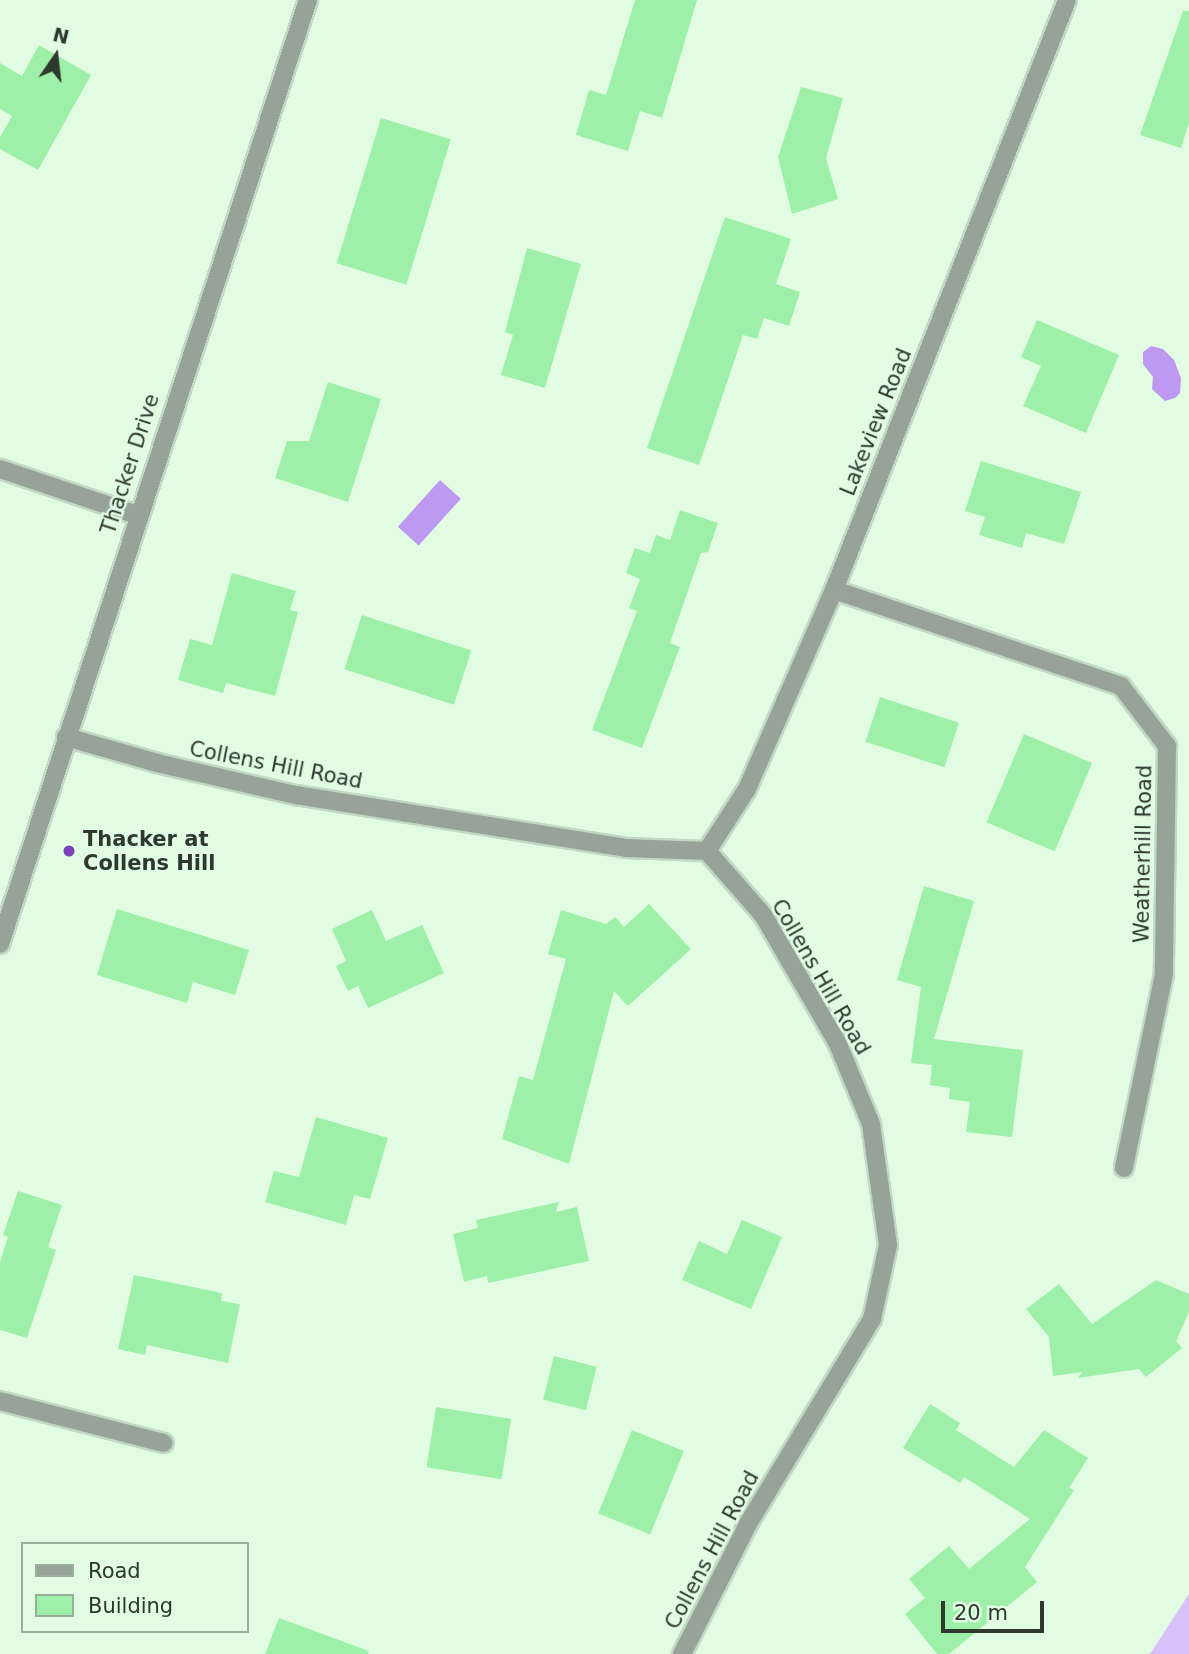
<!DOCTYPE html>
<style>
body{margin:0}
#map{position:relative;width:1189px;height:1654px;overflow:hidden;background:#e1fce3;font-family:"DejaVu Sans",sans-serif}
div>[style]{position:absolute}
.green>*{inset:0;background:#d8c0fb}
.water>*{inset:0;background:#be99f1;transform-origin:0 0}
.building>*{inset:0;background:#9ef0a8;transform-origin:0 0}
.roads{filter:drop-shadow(2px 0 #c1d9c3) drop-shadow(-2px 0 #c1d9c3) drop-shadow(0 2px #c1d9c3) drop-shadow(0 -2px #c1d9c3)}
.minor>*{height:18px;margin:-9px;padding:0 9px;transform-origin:9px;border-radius:9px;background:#97a398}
.dots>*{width:19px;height:19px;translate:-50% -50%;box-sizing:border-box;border:4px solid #e1fce3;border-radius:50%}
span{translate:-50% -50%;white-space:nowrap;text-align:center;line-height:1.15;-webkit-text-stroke:5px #e1fce3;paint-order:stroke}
.street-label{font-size:21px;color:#2e382f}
.poi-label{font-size:21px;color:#2e382f;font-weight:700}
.left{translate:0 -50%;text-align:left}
.legend{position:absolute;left:21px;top:1542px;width:228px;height:91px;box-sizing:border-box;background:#e1fce3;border:2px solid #99ae9b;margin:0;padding:9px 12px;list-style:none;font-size:21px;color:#2e382f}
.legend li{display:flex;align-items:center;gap:14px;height:35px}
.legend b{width:35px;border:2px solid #99ae9b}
.north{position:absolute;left:21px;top:21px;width:70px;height:70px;-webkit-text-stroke:5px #e1fce3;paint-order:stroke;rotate:14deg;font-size:19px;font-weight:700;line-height:28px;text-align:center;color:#2e382f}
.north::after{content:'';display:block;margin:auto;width:24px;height:32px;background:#2e382f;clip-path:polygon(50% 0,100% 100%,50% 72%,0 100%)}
.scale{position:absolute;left:941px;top:1601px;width:103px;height:32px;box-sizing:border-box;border:4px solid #2e382f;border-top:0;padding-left:9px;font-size:21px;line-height:24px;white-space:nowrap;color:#2e382f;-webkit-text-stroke:5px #e1fce3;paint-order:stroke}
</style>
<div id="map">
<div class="green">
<div style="clip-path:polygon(1189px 1594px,1189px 1654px,1150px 1654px)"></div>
</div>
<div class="water">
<div style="clip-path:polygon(1151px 346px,1163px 349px,1174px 360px,1181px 378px,1180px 393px,1175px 398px,1165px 401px,1152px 389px,1153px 377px,1143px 364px,1143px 352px)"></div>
<div style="left:440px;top:480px;width:28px;height:63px;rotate:42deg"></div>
</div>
<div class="building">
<div style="clip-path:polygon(635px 0,697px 0,662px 118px,640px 111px,628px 151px,576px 135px,589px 90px,606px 95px)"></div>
<div style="clip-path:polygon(1183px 11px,1189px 11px,1189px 123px,1181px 148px,1140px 135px)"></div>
<div style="clip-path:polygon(39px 45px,91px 75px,38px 170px,0 149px,0 137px,12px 116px,0 109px,0 63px,22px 76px)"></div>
<div style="clip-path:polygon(801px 87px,843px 98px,826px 158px,838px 199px,792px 214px,778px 157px)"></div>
<div style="left:381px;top:118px;width:73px;height:152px;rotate:17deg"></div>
<div style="clip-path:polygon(725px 217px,791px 239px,776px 284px,800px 292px,789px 326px,764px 318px,757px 339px,743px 335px,699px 465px,647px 448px)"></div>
<div style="clip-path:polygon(527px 248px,581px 264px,545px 388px,501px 375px,513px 335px,505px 332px)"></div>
<div style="clip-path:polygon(1037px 320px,1119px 355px,1086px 433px,1023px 406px,1041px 366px,1021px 357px)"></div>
<div style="clip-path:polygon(328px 382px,381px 399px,348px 502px,275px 478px,287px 441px,309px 441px)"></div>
<div style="clip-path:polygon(981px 461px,1081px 492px,1064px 544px,1026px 533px,1022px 548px,979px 535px,985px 517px,965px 511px)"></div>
<div style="clip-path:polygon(680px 510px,718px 523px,708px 552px,701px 553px,670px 643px,680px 647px,642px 748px,592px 730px,637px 611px,629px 608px,640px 579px,626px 573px,635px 548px,650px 553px,656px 535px,670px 540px)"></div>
<div style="clip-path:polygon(232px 573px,296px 591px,290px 610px,298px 612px,275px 696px,226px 683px,223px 693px,178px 680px,190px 639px,212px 645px)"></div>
<div style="left:362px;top:615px;width:115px;height:57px;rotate:18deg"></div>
<div style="left:880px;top:697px;width:83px;height:47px;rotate:18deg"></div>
<div style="left:1024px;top:734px;width:74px;height:96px;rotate:23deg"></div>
<div style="clip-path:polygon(924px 886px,974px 901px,934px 1039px,1023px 1050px,1012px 1137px,966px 1132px,970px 1102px,949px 1099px,950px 1088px,930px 1085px,932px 1065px,911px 1063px,921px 987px,897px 980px)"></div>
<div style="clip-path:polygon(649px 904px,691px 949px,628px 1006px,614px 991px,569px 1164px,502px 1139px,519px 1076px,533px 1080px,566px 959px,548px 954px,561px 910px,606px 924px,615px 917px,624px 927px)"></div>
<div style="clip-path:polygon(117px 909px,249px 950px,235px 995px,193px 982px,187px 1003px,97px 975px)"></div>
<div style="clip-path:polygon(372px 910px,386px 941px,422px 925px,444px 973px,368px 1008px,358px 986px,348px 991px,336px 966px,346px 961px,332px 929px)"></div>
<div style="clip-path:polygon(316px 1117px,388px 1138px,370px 1199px,354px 1195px,346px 1225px,265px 1202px,274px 1171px,299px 1177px)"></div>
<div style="clip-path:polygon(18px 1191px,62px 1205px,48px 1247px,56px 1250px,27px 1338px,0 1330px,0 1262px,8px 1237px,3px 1235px)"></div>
<div style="clip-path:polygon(559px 1202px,556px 1212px,577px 1207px,589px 1261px,488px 1283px,487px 1276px,464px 1282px,453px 1234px,478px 1228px,476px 1220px)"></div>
<div style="clip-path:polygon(742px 1220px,782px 1237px,751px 1309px,682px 1280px,699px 1241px,727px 1254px)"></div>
<div style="clip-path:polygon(134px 1275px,222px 1293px,221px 1301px,240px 1304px,228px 1363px,147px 1345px,145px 1355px,118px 1349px)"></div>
<div style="clip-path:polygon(1156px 1280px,1189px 1294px,1189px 1312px,1176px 1341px,1182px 1348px,1146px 1377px,1139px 1369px,1078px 1378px,1082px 1372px,1053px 1376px,1049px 1337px,1026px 1309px,1059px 1284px,1092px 1324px)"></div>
<div style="left:554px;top:1356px;width:44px;height:45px;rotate:14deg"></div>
<div style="clip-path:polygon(930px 1404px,960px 1423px,956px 1430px,1014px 1467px,1044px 1430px,1088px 1458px,1069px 1488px,1074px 1490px,1025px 1567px,1037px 1582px,949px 1654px,937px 1654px,905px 1614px,925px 1598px,909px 1579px,949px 1546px,969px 1569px,1030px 1519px,964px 1477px,960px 1483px,903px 1448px)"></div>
<div style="left:436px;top:1407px;width:76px;height:61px;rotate:9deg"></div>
<div style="left:632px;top:1430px;width:56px;height:90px;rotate:22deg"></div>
<div style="clip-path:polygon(279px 1618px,369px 1651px,368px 1654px,265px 1654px)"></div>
</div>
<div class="roads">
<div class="minor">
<div style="left:0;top:469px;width:145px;rotate:18.6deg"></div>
<div style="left:834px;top:590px;width:303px;rotate:18.5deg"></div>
<div style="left:1121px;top:686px;width:76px;rotate:52.5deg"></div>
<div style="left:1167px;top:746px;width:228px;rotate:90.8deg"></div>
<div style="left:1164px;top:974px;width:198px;rotate:101.7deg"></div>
<div style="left:66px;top:737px;width:95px;rotate:15.9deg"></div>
<div style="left:157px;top:763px;width:143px;rotate:13deg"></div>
<div style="left:296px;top:795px;width:334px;rotate:9.1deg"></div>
<div style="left:626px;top:848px;width:81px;rotate:2.1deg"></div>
<div style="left:707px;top:851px;width:85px;rotate:48.8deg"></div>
<div style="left:763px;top:915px;width:149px;rotate:59.8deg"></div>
<div style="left:838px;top:1044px;width:87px;rotate:67.6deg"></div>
<div style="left:871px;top:1124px;width:122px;rotate:82deg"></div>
<div style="left:888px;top:1245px;width:76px;rotate:102.2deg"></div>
<div style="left:872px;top:1319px;width:240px;rotate:121.2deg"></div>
<div style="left:748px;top:1524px;width:146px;rotate:116.9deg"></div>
<div style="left:707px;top:851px;width:74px;rotate:-57.2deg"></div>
<div style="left:747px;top:789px;width:217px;rotate:-66.4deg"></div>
<div style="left:834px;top:590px;width:634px;rotate:-68.45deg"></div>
<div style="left:0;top:944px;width:993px;rotate:-71.93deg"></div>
<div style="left:0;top:1401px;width:169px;rotate:14.4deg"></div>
</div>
</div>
<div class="dots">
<div style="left:69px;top:851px;background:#7a40b6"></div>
</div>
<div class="street-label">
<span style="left:876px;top:422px;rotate:-68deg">Lakeview Road</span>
<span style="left:130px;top:464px;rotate:-72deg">Thacker Drive</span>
<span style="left:276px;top:765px;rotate:11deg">Collens Hill Road</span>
<span style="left:1143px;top:854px;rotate:-89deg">Weatherhill Road</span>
<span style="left:821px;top:977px;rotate:60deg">Collens Hill Road</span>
<span style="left:712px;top:1550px;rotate:-62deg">Collens Hill Road</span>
</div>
<div class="poi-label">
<span class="left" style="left:83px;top:851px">Thacker at<br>Collens Hill</span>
</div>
<ul class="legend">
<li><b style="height:9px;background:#97a398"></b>Road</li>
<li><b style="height:19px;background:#9ef0a8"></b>Building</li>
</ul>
<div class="north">N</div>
<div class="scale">20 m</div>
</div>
